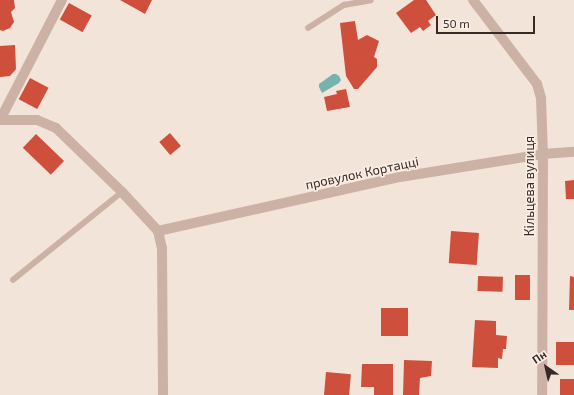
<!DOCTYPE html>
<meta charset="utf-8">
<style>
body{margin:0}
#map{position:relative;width:574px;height:395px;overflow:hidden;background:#f3e4d9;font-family:"Exo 2",sans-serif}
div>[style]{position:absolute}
.water>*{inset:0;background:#76b2ae}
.building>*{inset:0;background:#ce4f3b;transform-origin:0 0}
.lane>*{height:5.5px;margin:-2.75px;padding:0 2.75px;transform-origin:2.75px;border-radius:2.75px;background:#ccb2a4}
.street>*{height:10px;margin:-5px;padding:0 5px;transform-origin:5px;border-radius:5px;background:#ccb2a4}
span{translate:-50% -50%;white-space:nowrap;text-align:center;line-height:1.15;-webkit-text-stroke:3px #faeee5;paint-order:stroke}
.street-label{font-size:13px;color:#372a26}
.north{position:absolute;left:526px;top:347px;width:40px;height:40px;-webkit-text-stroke:3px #faeee5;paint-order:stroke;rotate:326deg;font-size:11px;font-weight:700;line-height:16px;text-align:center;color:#372a26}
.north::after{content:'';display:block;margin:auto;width:14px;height:18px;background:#372a26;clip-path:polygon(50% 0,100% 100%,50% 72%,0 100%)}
.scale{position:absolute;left:436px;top:16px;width:99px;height:18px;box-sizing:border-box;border:2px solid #372a26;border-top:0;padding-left:5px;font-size:12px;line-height:14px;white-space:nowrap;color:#372a26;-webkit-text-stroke:3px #faeee5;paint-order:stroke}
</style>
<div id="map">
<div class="water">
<div style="clip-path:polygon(333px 74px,336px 74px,339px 76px,341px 80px,339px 83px,322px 93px,319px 87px,319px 84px)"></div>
</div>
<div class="building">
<div style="clip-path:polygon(0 0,14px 0,15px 8px,11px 12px,14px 22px,10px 28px,3px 31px,0 30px)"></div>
<div style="clip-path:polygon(120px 0,152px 0,145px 14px)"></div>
<div style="clip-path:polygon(414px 0,426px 0,436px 15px,428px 21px,431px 25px,423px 31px,420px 27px,411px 33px,396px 13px)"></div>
<div style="left:69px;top:3px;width:26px;height:19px;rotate:29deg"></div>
<div style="clip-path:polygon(355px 21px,358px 40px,367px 35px,379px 41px,374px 57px,377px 59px,377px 67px,358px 89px,354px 89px,346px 76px,340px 23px)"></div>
<div style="clip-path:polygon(15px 45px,16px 69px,10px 76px,0 77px,0 46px)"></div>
<div style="left:30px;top:78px;width:21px;height:24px;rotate:28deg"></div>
<div style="clip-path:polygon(346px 89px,350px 107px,327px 111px,324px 97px,337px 94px,336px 91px)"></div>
<div style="left:170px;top:133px;width:17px;height:14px;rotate:50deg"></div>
<div style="left:36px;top:134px;width:39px;height:19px;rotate:44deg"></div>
<div style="clip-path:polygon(574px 180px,574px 199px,566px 199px,565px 181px)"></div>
<div style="left:451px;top:231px;width:28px;height:32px;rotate:4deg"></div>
<div style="left:515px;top:275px;width:15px;height:25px"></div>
<div style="left:478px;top:276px;width:25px;height:15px;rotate:2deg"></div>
<div style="clip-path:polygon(570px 276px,574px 277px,574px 310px,569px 310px)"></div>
<div style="left:408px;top:308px;width:28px;height:27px;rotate:90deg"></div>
<div style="clip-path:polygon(475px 320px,496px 321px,496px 335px,507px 336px,506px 349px,503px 349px,502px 359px,498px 358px,498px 368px,472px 367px)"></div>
<div style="left:556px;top:342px;width:18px;height:23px"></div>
<div style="clip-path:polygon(404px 360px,432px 361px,431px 376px,420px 378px,419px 395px,403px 395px)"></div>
<div style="clip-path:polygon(362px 364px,393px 364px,393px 395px,374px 395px,374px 387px,361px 387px)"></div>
<div style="left:326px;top:372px;width:25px;height:23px;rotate:5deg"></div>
<div style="left:560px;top:379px;width:14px;height:16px"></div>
</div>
<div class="lane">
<div style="left:308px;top:28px;width:43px;rotate:-32.6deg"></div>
<div style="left:344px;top:5px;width:27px;rotate:-10deg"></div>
<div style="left:13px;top:280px;width:140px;rotate:-38.9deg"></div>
</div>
<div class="street">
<div style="left:473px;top:0;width:106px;rotate:52.7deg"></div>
<div style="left:537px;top:84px;width:15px;rotate:74deg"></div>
<div style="left:541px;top:98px;width:56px;rotate:88deg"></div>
<div style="left:543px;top:154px;width:241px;rotate:90.2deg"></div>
<div style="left:0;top:120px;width:37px"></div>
<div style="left:37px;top:120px;width:21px;rotate:23deg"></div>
<div style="left:56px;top:128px;width:92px;rotate:44.1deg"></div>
<div style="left:122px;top:192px;width:53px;rotate:47.3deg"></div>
<div style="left:158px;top:231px;width:17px;rotate:77deg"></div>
<div style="left:162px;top:248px;width:147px;rotate:89.6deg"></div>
<div style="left:0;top:120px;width:135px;rotate:-62.7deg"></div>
<div style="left:158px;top:231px;width:248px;rotate:-12.6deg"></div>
<div style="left:400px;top:177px;width:145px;rotate:-9.1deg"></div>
<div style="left:543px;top:154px;width:31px;rotate:-4deg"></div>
</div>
<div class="street-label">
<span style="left:362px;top:173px;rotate:-12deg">провулок Кортацці</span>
<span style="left:529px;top:186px;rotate:-90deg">Кільцева вулиця</span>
</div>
<div class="north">Пн</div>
<div class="scale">50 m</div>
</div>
